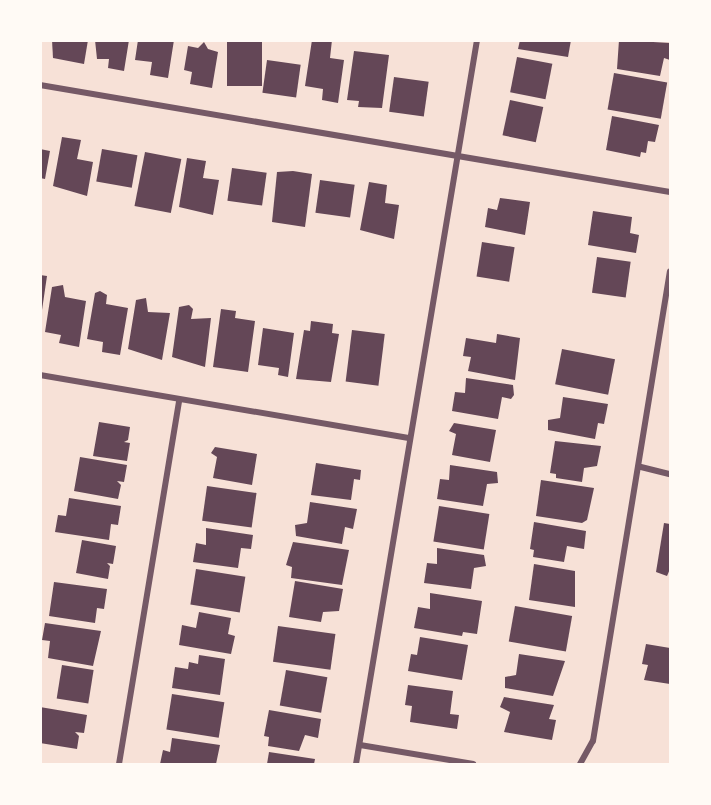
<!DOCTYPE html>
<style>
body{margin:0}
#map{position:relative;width:711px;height:805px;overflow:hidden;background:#f7e1d7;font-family:"Fira Sans",sans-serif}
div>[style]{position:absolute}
.building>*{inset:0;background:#644757;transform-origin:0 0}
.minor>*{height:6px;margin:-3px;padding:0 3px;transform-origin:3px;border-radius:3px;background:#755966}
span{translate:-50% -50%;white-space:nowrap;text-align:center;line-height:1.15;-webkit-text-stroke:4.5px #fffaf5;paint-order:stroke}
.frame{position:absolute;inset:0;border:42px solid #fffaf5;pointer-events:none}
</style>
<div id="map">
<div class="building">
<div style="clip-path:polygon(52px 40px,88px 40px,84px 64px,53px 58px)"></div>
<div style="clip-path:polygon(95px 40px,129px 40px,124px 71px,108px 68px,109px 59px,97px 59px)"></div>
<div style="clip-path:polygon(138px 40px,174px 40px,168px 78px,150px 75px,152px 62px,135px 60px)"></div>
<div style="left:227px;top:40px;width:35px;height:46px"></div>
<div style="clip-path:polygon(312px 40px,332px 40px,330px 58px,344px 60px,338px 103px,322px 100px,323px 89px,305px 86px)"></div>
<div style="clip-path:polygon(520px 40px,571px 40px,568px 57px,518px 49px)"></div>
<div style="clip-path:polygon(619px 40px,670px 43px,670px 60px,664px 58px,660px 76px,617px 69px)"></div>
<div style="clip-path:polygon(204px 42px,208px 49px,218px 52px,212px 88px,190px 84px,192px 72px,184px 70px,188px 46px,198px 48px)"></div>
<div style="clip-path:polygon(354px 51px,389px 55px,382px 108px,358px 107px,359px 101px,347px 100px)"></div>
<div style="left:517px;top:57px;width:36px;height:36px;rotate:11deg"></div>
<div style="left:267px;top:60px;width:34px;height:33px;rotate:8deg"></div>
<div style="left:614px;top:73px;width:54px;height:37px;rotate:10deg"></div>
<div style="left:394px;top:77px;width:35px;height:35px;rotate:8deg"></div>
<div style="left:510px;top:100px;width:34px;height:36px;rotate:12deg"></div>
<div style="clip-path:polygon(612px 116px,659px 125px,655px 142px,648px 141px,646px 153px,641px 152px,640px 157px,606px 150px)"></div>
<div style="clip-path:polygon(62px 137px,81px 140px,77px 159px,93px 162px,87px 196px,53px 186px)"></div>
<div style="clip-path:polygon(40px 149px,50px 151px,45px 179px,40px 178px)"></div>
<div style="left:102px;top:149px;width:36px;height:33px;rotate:10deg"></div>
<div style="left:145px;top:152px;width:37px;height:55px;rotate:11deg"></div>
<div style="clip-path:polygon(187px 158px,206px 161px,203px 178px,219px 180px,213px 215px,179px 207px)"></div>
<div style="left:232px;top:168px;width:35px;height:33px;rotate:8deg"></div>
<div style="clip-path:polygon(293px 171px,312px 174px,305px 227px,272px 222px,277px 172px)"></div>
<div style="left:320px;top:180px;width:35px;height:33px;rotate:8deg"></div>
<div style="clip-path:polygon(369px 182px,387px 185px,385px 203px,399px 205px,394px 239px,360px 230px)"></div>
<div style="clip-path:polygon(500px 198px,530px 202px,525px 235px,485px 227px,488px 208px,497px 210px)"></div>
<div style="clip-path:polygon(593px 211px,632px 217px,630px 233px,639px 235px,636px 253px,588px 245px)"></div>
<div style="left:482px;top:242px;width:33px;height:35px;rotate:9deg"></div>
<div style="left:597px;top:257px;width:34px;height:36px;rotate:8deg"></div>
<div style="clip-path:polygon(40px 275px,47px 276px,42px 310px,40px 310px)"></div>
<div style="clip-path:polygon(63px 285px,65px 297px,86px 301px,79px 347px,59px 343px,61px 335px,45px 332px,52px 287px)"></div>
<div style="clip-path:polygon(100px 291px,107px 295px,106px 304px,128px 308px,120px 355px,102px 352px,103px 342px,87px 339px,95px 293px)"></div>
<div style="clip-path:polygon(146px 298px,148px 312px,170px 313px,162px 360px,128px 349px,136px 300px)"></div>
<div style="clip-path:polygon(189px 305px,193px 309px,191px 319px,211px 318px,205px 367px,172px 357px,179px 307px)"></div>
<div style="clip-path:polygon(221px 309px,236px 311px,235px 318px,255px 321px,248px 372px,213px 367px)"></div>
<div style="clip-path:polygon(311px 321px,333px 324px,332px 333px,339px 334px,331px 382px,296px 379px,304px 330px,310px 331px)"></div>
<div style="clip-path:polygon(263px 328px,294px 333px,288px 377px,278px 375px,279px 368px,258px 365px)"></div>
<div style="left:352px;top:330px;width:33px;height:52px;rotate:7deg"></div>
<div style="clip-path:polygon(497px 334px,520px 338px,515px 380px,468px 371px,471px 357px,463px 356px,466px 338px,496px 343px)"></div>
<div style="left:562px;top:349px;width:54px;height:36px;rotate:11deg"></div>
<div style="clip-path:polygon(466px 378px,513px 385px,514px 395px,511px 399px,502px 397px,498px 419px,452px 411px,455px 392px,465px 393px)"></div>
<div style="clip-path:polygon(563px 397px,608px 404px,604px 424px,598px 423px,595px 439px,548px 430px,548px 420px,560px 418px)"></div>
<div style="clip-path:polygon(99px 422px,130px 427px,128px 440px,124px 442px,130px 443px,127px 461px,93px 456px)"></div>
<div style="clip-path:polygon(454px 423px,496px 430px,490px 462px,452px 455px,456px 434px,449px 431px)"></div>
<div style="clip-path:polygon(555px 441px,601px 446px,597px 466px,584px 468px,582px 482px,556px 478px,556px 474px,550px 473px)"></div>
<div style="clip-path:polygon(215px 447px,257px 454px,252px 485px,213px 478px,217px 457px,211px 453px)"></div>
<div style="clip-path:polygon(80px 457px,127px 465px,124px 482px,117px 481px,121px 485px,118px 499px,74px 491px)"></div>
<div style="clip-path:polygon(316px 463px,361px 470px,360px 480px,354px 479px,351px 500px,311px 495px)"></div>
<div style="clip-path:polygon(450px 465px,497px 472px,498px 483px,487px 484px,483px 506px,437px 499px,440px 479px,449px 480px)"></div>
<div style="clip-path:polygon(541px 480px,594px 488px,587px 520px,582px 523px,536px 516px)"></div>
<div style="left:207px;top:486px;width:50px;height:35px;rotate:8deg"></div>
<div style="clip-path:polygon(69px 498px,121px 506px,118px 525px,111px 524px,109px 540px,55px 532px,58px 515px,66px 516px)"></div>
<div style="clip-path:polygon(310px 502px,357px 509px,353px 529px,345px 527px,342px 544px,296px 536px,295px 525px,307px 523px)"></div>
<div style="left:439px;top:506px;width:51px;height:36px;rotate:9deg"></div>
<div style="clip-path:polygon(534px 522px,586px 531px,584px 549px,567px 546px,564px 562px,533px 557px,534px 550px,530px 549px)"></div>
<div style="clip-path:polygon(664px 523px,670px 524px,670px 569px,667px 576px,656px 572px)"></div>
<div style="clip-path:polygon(206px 528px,253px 535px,251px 549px,241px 548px,238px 568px,193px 562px,196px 543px,206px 545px)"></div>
<div style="clip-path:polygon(82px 540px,116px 546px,113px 564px,107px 563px,110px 566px,108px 579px,76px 573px)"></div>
<div style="clip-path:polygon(293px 542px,349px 550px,342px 585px,291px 578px,292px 567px,286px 565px)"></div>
<div style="clip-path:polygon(437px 548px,484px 555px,486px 566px,474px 568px,471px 589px,424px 583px,427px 563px,437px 564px)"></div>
<div style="clip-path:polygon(534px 564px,575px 571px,575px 607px,529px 600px)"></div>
<div style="left:196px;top:569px;width:50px;height:36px;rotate:9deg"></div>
<div style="clip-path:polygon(295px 581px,343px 589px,339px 611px,323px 612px,321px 622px,289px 617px)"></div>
<div style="clip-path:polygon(54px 582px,107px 589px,104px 609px,97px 608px,95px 623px,49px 616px)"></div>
<div style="clip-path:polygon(430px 593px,482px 601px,477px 634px,463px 632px,462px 636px,414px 628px,418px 607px,430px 609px)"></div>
<div style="left:515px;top:606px;width:58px;height:36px;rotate:10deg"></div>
<div style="clip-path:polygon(199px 612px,231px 618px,228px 634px,235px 636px,231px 654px,179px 645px,182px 625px,196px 628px)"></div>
<div style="clip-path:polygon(45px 623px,101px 631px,93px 666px,48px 658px,50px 641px,42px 640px)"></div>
<div style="left:278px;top:626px;width:58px;height:36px;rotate:8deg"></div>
<div style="clip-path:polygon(420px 637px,468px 645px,462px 680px,408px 671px,411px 654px,417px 655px)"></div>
<div style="clip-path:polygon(646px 644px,670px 648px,670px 684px,644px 680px,648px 665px,642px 664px)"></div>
<div style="clip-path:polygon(519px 654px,565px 661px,553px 696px,505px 688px,505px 677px,516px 675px)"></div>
<div style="clip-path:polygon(199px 655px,225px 659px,220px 695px,172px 688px,175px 667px,188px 669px,189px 662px,198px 664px)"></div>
<div style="left:62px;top:665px;width:32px;height:34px;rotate:9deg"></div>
<div style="left:286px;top:670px;width:42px;height:36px;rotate:10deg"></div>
<div style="clip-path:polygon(408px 685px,453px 691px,450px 714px,459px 715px,457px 729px,410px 722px,412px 706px,405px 705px)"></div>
<div style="left:172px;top:694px;width:53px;height:36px;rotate:9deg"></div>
<div style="clip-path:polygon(504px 697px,554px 705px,549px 719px,556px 720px,552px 740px,504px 732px,510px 712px,500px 707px)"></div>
<div style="clip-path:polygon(40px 707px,87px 715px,84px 733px,75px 732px,79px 736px,77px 749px,40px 743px)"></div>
<div style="clip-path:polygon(269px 710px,321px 719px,318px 738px,305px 735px,299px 751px,268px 746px,269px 737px,264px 736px)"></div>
<div style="clip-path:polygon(172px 738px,220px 745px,216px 764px,160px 764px,163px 750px,170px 752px)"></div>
<div style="clip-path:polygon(269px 752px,315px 759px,314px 764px,267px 764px)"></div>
</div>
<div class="minor">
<div style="left:40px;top:85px;width:639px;rotate:9.64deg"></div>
<div style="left:40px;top:375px;width:374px;rotate:9.7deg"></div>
<div style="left:641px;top:467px;width:30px;rotate:14deg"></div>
<div style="left:360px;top:745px;width:115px;rotate:9.5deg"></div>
<div style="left:119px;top:764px;width:368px;rotate:-80.6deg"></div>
<div style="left:356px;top:764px;width:734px;rotate:-80.51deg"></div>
<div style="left:580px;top:764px;width:26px;rotate:-61deg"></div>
<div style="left:593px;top:741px;width:476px;rotate:-80.7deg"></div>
</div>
<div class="frame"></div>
</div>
